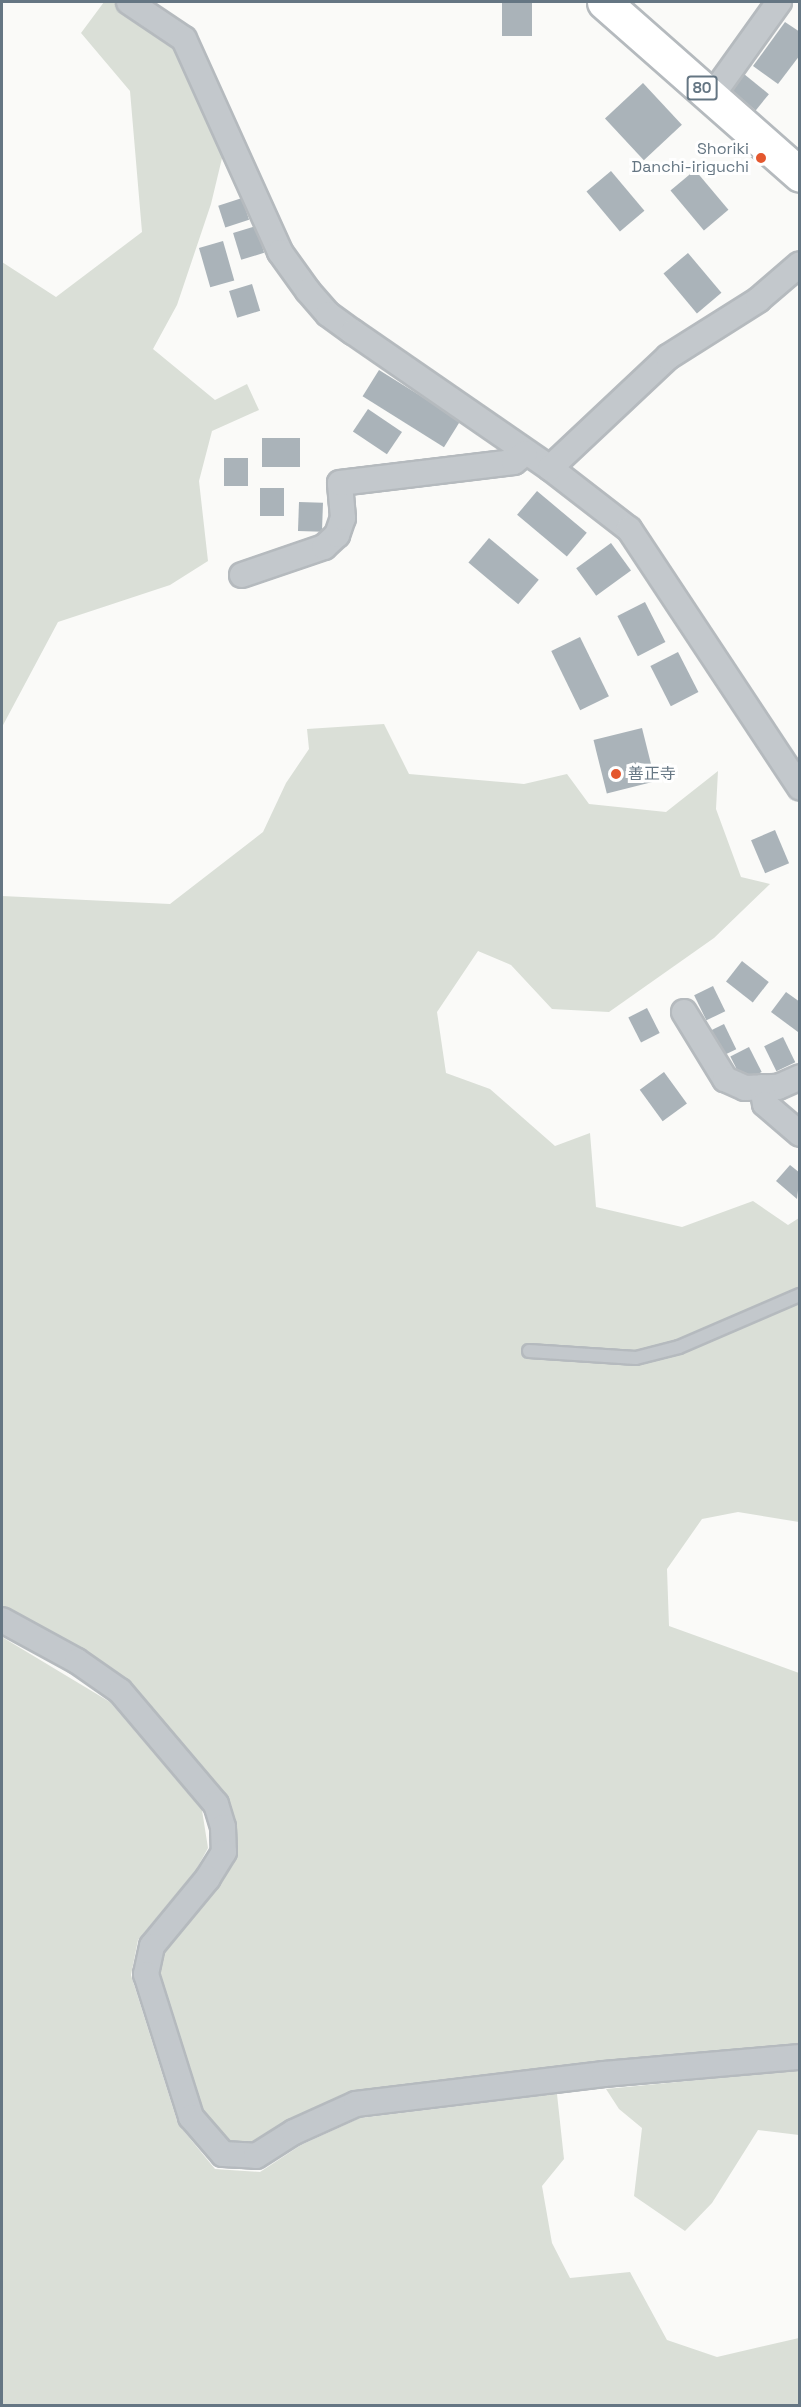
<!DOCTYPE html>
<meta charset="utf-8">
<style>
body{margin:0}
#map{position:relative;width:801px;height:2407px;overflow:hidden;background:#fafaf8;font-family:"Space Grotesk","Noto Sans JP",sans-serif}
div>[style]{position:absolute}
.green>*{inset:0;background:#dadfd7}
.building>*{inset:0;background:#aab3b9;transform-origin:0 0}
.roads{filter:drop-shadow(2px 0 #b5babe) drop-shadow(-2px 0 #b5babe) drop-shadow(0 2px #b5babe) drop-shadow(0 -2px #b5babe)}
.service>*{height:12px;margin:-6px;padding:0 6px;transform-origin:6px;border-radius:6px;background:#c3c8cc}
.minor>*{height:24px;margin:-12px;padding:0 12px;transform-origin:12px;border-radius:12px;background:#c3c8cc}
.primary>*{height:33px;margin:-16.5px;padding:0 16.5px;transform-origin:16.5px;border-radius:16.5px;background:#fff}
.dots>*{width:16px;height:16px;translate:-50% -50%;box-sizing:border-box;border:3px solid #fff;border-radius:50%}
span{translate:-50% -50%;white-space:nowrap;text-align:center;line-height:1.15;-webkit-text-stroke:6px #fff;paint-order:stroke}
.shield-label span{padding:2px 4px;background:#fff;border:2px solid;border-radius:4px;-webkit-text-stroke-width:0}
.shield-label{font-size:15px;color:#657683;font-weight:700}
.poi-label{font-size:16px;color:#657683}
.right{translate:-100% -50%;text-align:right}
.left{translate:0 -50%;text-align:left}
.frame{position:absolute;inset:0;border:3px solid #657683;pointer-events:none}
</style>
<div id="map">
<div class="green">
<div style="clip-path:polygon(104px 2px,124px 2px,177px 50px,223px 154px,211px 204px,177px 305px,153px 349px,215px 400px,247px 384px,259px 410px,212px 431px,199px 481px,208px 561px,170px 585px,58px 622px,2px 727px,2px 262px,56px 297px,142px 232px,130px 91px,81px 33px)"></div>
<div style="clip-path:polygon(384px 724px,409px 774px,524px 784px,567px 774px,589px 804px,666px 812px,718px 771px,716px 809px,741px 877px,770px 884px,714px 938px,609px 1012px,552px 1009px,511px 965px,478px 951px,437px 1012px,446px 1073px,490px 1089px,555px 1146px,590px 1133px,596px 1207px,682px 1227px,753px 1201px,788px 1225px,799px 1218px,799px 1522px,738px 1512px,702px 1519px,667px 1569px,669px 1626px,799px 1673px,799px 2048px,349px 2097px,256px 2144px,229px 2146px,202px 2118px,155px 1975px,160px 1951px,181px 1918px,221px 1883px,228px 1853px,228px 1816px,123px 1684px,2px 1615px,2px 896px,170px 904px,263px 832px,286px 783px,309px 749px,307px 729px)"></div>
<div style="clip-path:polygon(2px 1637px,110px 1702px,202px 1810px,208px 1848px,196px 1870px,138px 1940px,131px 1975px,178px 2124px,215px 2169px,260px 2172px,301px 2145px,360px 2118px,557px 2094px,564px 2159px,542px 2186px,552px 2243px,570px 2278px,630px 2272px,667px 2340px,717px 2357px,799px 2338px,799px 2405px,2px 2405px)"></div>
<div style="clip-path:polygon(799px 2070px,799px 2135px,758px 2130px,712px 2203px,685px 2231px,634px 2196px,642px 2128px,619px 2109px,606px 2089px)"></div>
</div>
<div class="building">
<div style="left:502px;top:2px;width:30px;height:34px"></div>
<div style="clip-path:polygon(785px 22px,800px 32px,800px 55px,778px 84px,753px 66px)"></div>
<div style="left:744px;top:74px;width:32px;height:21px;rotate:39deg"></div>
<div style="left:643px;top:83px;width:57px;height:52px;rotate:47deg"></div>
<div style="left:695px;top:170px;width:52px;height:32px;rotate:50deg"></div>
<div style="left:611px;top:171px;width:52px;height:32px;rotate:50deg"></div>
<div style="left:242px;top:198px;width:23px;height:25px;rotate:72deg"></div>
<div style="left:256px;top:226px;width:28px;height:24px;rotate:73deg"></div>
<div style="left:223px;top:241px;width:41px;height:25px;rotate:74deg"></div>
<div style="left:688px;top:253px;width:52px;height:32px;rotate:50deg"></div>
<div style="left:252px;top:284px;width:28px;height:24px;rotate:73deg"></div>
<div style="left:379px;top:370px;width:96px;height:31px;rotate:32deg"></div>
<div style="left:368px;top:409px;width:41px;height:27px;rotate:34deg"></div>
<div style="left:262px;top:438px;width:38px;height:29px"></div>
<div style="left:224px;top:458px;width:24px;height:28px"></div>
<div style="left:260px;top:488px;width:24px;height:28px"></div>
<div style="left:537px;top:491px;width:65px;height:31px;rotate:40deg"></div>
<div style="left:299px;top:502px;width:24px;height:29px;rotate:2deg"></div>
<div style="left:489px;top:538px;width:65px;height:32px;rotate:40deg"></div>
<div style="left:611px;top:543px;width:34px;height:43px;rotate:54deg"></div>
<div style="left:645px;top:602px;width:45px;height:31px;rotate:63deg"></div>
<div style="left:580px;top:637px;width:66px;height:32px;rotate:64deg"></div>
<div style="left:678px;top:652px;width:45px;height:31px;rotate:63deg"></div>
<div style="left:642px;top:728px;width:55px;height:50px;rotate:76deg"></div>
<div style="left:775px;top:830px;width:36px;height:26px;rotate:67deg"></div>
<div style="left:742px;top:961px;width:34px;height:26px;rotate:38deg"></div>
<div style="left:713px;top:986px;width:28px;height:21px;rotate:64deg"></div>
<div style="clip-path:polygon(786px 992px,800px 1002px,798px 1032px,771px 1012px)"></div>
<div style="left:647px;top:1008px;width:28px;height:21px;rotate:63deg"></div>
<div style="left:724px;top:1024px;width:28px;height:21px;rotate:64deg"></div>
<div style="left:783px;top:1037px;width:28px;height:21px;rotate:64deg"></div>
<div style="left:749px;top:1047px;width:28px;height:21px;rotate:63deg"></div>
<div style="left:664px;top:1072px;width:39px;height:30px;rotate:54deg"></div>
<div style="clip-path:polygon(790px 1165px,800px 1173px,797px 1199px,776px 1181px)"></div>
</div>
<div class="roads">
<div class="service">
<div style="left:529px;top:1351px;width:107px;rotate:3.7deg"></div>
<div style="left:636px;top:1358px;width:44px;rotate:-14.3deg"></div>
<div style="left:679px;top:1347px;width:132px;rotate:-23.3deg"></div>
</div>
<div class="minor">
<div style="left:129px;top:2px;width:66px;rotate:33.9deg"></div>
<div style="left:184px;top:39px;width:234px;rotate:65.7deg"></div>
<div style="left:280px;top:252px;width:48px;rotate:54.3deg"></div>
<div style="left:308px;top:291px;width:30px;rotate:49deg"></div>
<div style="left:328px;top:314px;width:31px;rotate:36deg"></div>
<div style="left:353px;top:332px;width:239px;rotate:34.6deg"></div>
<div style="left:550px;top:468px;width:100px;rotate:37.7deg"></div>
<div style="left:629px;top:529px;width:310px;rotate:56.5deg"></div>
<div style="left:711px;top:97px;width:117px;rotate:-54.4deg"></div>
<div style="left:550px;top:468px;width:162px;rotate:-43.2deg"></div>
<div style="left:668px;top:357px;width:107px;rotate:-32.3deg"></div>
<div style="left:758px;top:300px;width:55px;rotate:-40.6deg"></div>
<div style="left:242px;top:575px;width:87px;rotate:-18.9deg"></div>
<div style="left:324px;top:547px;width:18px;rotate:-43deg"></div>
<div style="left:337px;top:535px;width:18px;rotate:-71deg"></div>
<div style="left:343px;top:518px;width:35px;rotate:-95deg"></div>
<div style="left:340px;top:483px;width:175px;rotate:-6.9deg"></div>
<div style="left:514px;top:462px;width:14px;rotate:-39deg"></div>
<div style="left:684px;top:1012px;width:79px;rotate:58.5deg"></div>
<div style="left:725px;top:1079px;width:22px;rotate:24deg"></div>
<div style="left:745px;top:1088px;width:33px;rotate:-2deg"></div>
<div style="left:778px;top:1087px;width:24px;rotate:-24deg"></div>
<div style="left:762px;top:1087px;width:17px;rotate:80deg"></div>
<div style="left:765px;top:1104px;width:46px;rotate:40.6deg"></div>
<div style="left:2px;top:1620px;width:85px;rotate:28.7deg"></div>
<div style="left:77px;top:1661px;width:52px;rotate:34.9deg"></div>
<div style="left:120px;top:1691px;width:148px;rotate:49.7deg"></div>
<div style="left:216px;top:1804px;width:24px;rotate:73deg"></div>
<div style="left:223px;top:1827px;width:25px;rotate:88deg"></div>
<div style="left:224px;top:1852px;width:31px;rotate:122deg"></div>
<div style="left:208px;top:1878px;width:88px;rotate:129.5deg"></div>
<div style="left:152px;top:1946px;width:29px;rotate:102deg"></div>
<div style="left:146px;top:1974px;width:150px;rotate:72.5deg"></div>
<div style="left:191px;top:2117px;width:49px;rotate:49.1deg"></div>
<div style="left:223px;top:2154px;width:33px;rotate:3deg"></div>
<div style="left:256px;top:2156px;width:45px;rotate:-32.3deg"></div>
<div style="left:294px;top:2132px;width:68px;rotate:-24.3deg"></div>
<div style="left:356px;top:2104px;width:250px;rotate:-6.9deg"></div>
<div style="left:604px;top:2074px;width:197px;rotate:-5deg"></div>
</div>
<div class="primary">
<div style="left:604px;top:2px;width:261px;rotate:41.4deg"></div>
</div>
</div>
<div class="dots">
<div style="left:761px;top:158px;background:#e4572e"></div>
<div style="left:616px;top:774px;background:#e4572e"></div>
</div>
<div class="shield-label">
<span style="left:702px;top:88px">80</span>
</div>
<div class="poi-label">
<span class="right" style="left:749px;top:158px">Shoriki<br>Danchi-iriguchi</span>
<span class="left" style="left:628px;top:774px">善正寺</span>
</div>
<div class="frame"></div>
</div>
